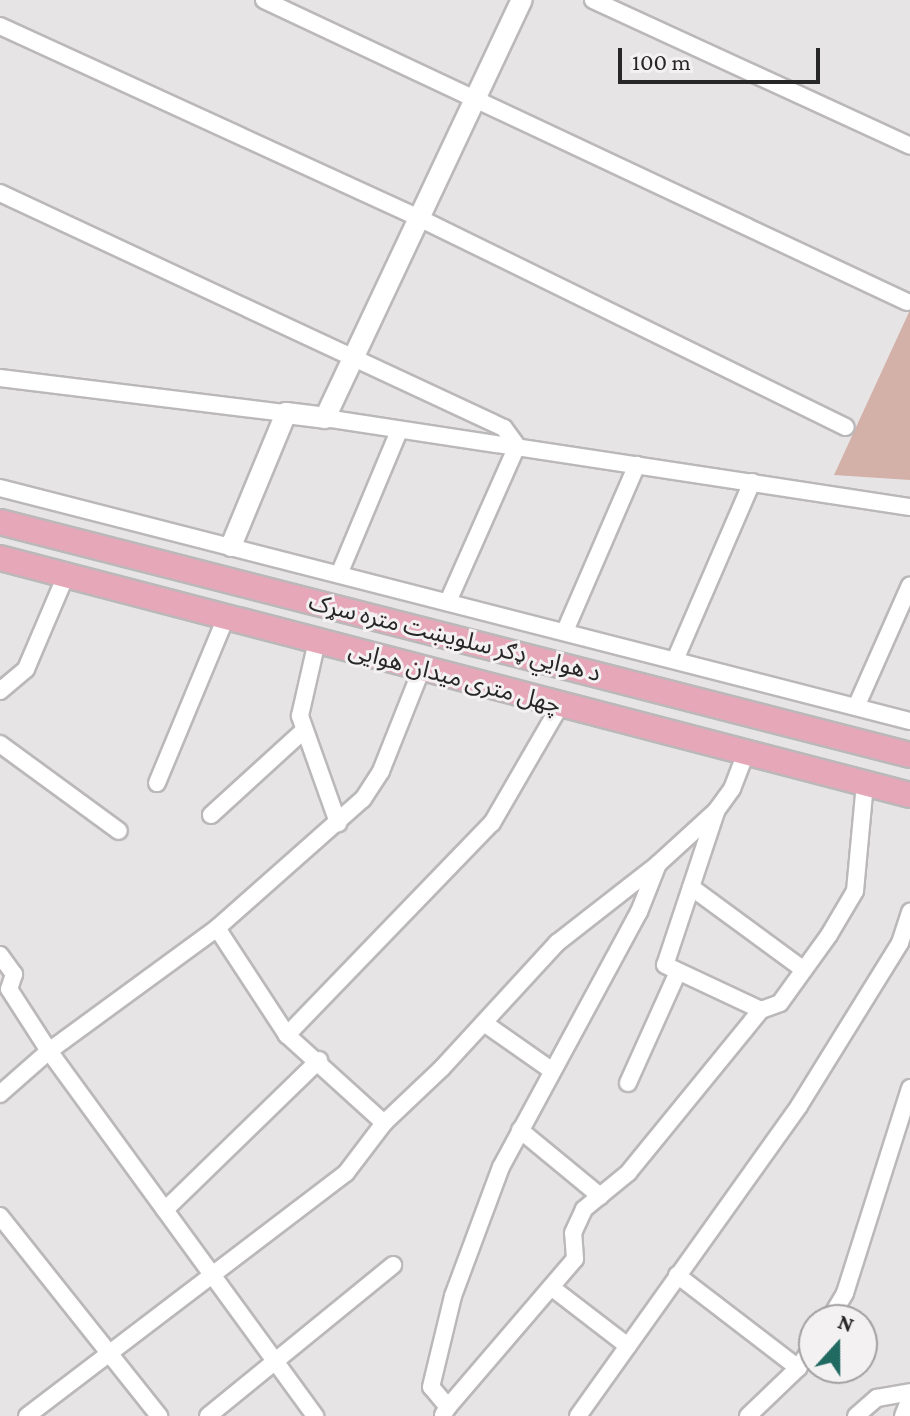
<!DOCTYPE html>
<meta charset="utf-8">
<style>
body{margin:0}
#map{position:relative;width:910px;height:1416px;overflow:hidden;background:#e7e4e6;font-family:"Crimson Pro","Noto Sans Arabic",serif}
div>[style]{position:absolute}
.green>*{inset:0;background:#d3b0a8}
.roads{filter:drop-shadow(2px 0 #bbb8ba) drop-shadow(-2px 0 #bbb8ba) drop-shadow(0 2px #bbb8ba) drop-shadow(0 -2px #bbb8ba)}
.minor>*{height:16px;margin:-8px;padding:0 8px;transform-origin:8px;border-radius:8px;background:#fff}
.tertiary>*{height:20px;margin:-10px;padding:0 10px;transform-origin:10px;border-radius:10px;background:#fff}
.primary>*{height:24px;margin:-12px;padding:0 12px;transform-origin:12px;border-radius:12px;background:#e6a7b9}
span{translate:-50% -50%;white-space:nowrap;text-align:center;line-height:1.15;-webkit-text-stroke:6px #f4f1f3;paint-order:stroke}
.street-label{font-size:24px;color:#282728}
.north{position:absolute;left:798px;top:1304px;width:80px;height:80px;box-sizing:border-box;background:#f4f1f3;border:2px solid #a2a0a2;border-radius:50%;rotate:21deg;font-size:22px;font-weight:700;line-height:32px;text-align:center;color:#282728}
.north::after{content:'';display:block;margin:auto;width:28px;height:36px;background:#206a62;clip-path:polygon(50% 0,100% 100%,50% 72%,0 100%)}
.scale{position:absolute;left:618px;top:48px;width:202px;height:36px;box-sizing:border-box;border:4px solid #282728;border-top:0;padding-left:10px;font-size:24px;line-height:28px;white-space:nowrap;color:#282728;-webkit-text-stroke:6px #f4f1f3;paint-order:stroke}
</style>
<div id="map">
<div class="green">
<div style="clip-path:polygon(910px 310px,910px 480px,834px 475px)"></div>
</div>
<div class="roads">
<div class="minor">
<div style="left:264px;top:0;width:710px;rotate:25.16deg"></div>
<div style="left:593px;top:0;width:349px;rotate:24.7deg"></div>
<div style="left:0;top:26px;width:461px;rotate:24.6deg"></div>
<div style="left:419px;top:218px;width:475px;rotate:26.1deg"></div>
<div style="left:0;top:193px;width:556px;rotate:25deg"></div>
<div style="left:504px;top:428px;width:22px;rotate:54deg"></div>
<div style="left:517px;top:446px;width:171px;rotate:113.9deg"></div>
<div style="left:0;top:378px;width:288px;rotate:7deg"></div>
<div style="left:325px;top:418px;width:592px;rotate:8.65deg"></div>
<div style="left:0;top:488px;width:939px;rotate:14.36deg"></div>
<div style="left:340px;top:572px;width:153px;rotate:-67.3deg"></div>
<div style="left:565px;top:631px;width:181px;rotate:-66.6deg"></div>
<div style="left:317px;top:641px;width:77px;rotate:102.8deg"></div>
<div style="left:300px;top:716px;width:114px;rotate:70.4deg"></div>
<div style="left:675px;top:660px;width:194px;rotate:-66.6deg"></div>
<div style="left:0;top:691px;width:34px;rotate:-40deg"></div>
<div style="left:26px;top:669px;width:102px;rotate:-66.9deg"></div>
<div style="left:856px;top:707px;width:133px;rotate:-66.1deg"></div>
<div style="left:0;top:744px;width:147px;rotate:36.2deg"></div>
<div style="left:157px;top:783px;width:180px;rotate:-67.4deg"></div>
<div style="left:716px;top:812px;width:161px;rotate:108.4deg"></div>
<div style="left:665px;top:965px;width:106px;rotate:25.1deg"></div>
<div style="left:211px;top:815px;width:126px;rotate:-42.4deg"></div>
<div style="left:691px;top:887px;width:140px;rotate:36.3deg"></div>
<div style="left:217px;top:928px;width:128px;rotate:56.8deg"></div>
<div style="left:287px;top:1035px;width:131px;rotate:42.2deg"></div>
<div style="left:0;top:955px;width:24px;rotate:54deg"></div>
<div style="left:14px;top:974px;width:16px;rotate:108deg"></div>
<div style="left:9px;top:989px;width:74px;rotate:57.2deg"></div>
<div style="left:49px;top:1051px;width:452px;rotate:53.9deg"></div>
<div style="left:484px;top:1023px;width:82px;rotate:35deg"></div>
<div style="left:287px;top:1035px;width:295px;rotate:-46deg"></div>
<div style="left:492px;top:823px;width:138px;rotate:-59.9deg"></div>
<div style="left:628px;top:1083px;width:122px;rotate:-65.8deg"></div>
<div style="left:0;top:1094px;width:65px;rotate:-41.3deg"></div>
<div style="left:49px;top:1051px;width:208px;rotate:-36.2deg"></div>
<div style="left:217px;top:928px;width:195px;rotate:-41.5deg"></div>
<div style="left:363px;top:799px;width:33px;rotate:-57deg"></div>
<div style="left:381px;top:771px;width:111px;rotate:-68.3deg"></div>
<div style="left:520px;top:1130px;width:104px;rotate:39.5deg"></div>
<div style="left:165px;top:1210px;width:215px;rotate:-44.2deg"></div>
<div style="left:0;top:1216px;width:256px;rotate:51.5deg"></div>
<div style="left:677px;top:1275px;width:153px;rotate:37.5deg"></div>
<div style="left:551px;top:1287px;width:97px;rotate:37.5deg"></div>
<div style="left:829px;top:1320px;width:31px;rotate:-59deg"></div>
<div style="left:845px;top:1293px;width:215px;rotate:-72.4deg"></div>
<div style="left:448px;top:1407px;width:195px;rotate:-49.4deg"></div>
<div style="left:575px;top:1259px;width:26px;rotate:-94deg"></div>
<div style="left:573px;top:1233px;width:26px;rotate:-65deg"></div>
<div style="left:584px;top:1209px;width:57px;rotate:-39.3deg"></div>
<div style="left:628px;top:1173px;width:210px;rotate:-50.8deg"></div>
<div style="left:761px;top:1010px;width:20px;rotate:-20deg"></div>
<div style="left:780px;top:1003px;width:84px;rotate:-54.2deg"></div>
<div style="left:829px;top:935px;width:51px;rotate:-59.4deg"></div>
<div style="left:855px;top:891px;width:107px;rotate:-84.7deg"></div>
<div style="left:443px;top:1415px;width:9px;rotate:-58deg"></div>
<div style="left:448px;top:1407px;width:26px;rotate:-130deg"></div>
<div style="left:431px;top:1387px;width:94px;rotate:-76.4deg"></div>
<div style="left:453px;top:1296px;width:138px;rotate:-69.6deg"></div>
<div style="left:501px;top:1167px;width:290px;rotate:-61.6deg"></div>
<div style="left:639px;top:912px;width:52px;rotate:-68.4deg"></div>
<div style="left:658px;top:864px;width:79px;rotate:-42.4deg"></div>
<div style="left:716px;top:811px;width:27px;rotate:-54deg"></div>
<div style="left:732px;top:789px;width:39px;rotate:-69deg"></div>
<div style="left:27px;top:1416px;width:401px;rotate:-37.3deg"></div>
<div style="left:346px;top:1173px;width:63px;rotate:-52.8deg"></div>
<div style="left:384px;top:1123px;width:80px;rotate:-43.5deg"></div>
<div style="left:442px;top:1068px;width:170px;rotate:-47.4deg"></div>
<div style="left:557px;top:943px;width:128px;rotate:-38deg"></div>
<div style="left:208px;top:1416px;width:239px;rotate:-39.2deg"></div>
<div style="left:578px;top:1416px;width:381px;rotate:-54.5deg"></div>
<div style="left:799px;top:1106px;width:192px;rotate:-58.2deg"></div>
<div style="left:900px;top:943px;width:33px;rotate:-72deg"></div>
<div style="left:748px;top:1416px;width:69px;rotate:-43.8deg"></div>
<div style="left:798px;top:1368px;width:29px;rotate:-56deg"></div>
<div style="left:856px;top:1416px;width:28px;rotate:-41deg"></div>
<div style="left:877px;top:1398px;width:34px;rotate:-10deg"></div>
<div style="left:903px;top:1416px;width:18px;rotate:-68deg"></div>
</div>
<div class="tertiary">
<div style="left:231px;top:546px;width:144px;rotate:-67.5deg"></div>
<div style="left:286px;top:413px;width:39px;rotate:7deg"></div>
<div style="left:325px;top:418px;width:462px;rotate:-64.8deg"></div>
</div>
<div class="primary">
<div style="left:0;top:522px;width:939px;rotate:14.36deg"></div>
<div style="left:0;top:558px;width:940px;rotate:14.6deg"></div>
</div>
</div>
<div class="street-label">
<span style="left:455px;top:637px;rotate:14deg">د هوايي ډګر سلویښت متره سړک</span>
<span style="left:455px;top:677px;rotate:15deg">چهل متری میدان هوایی</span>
</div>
<div class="north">N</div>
<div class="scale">100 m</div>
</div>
